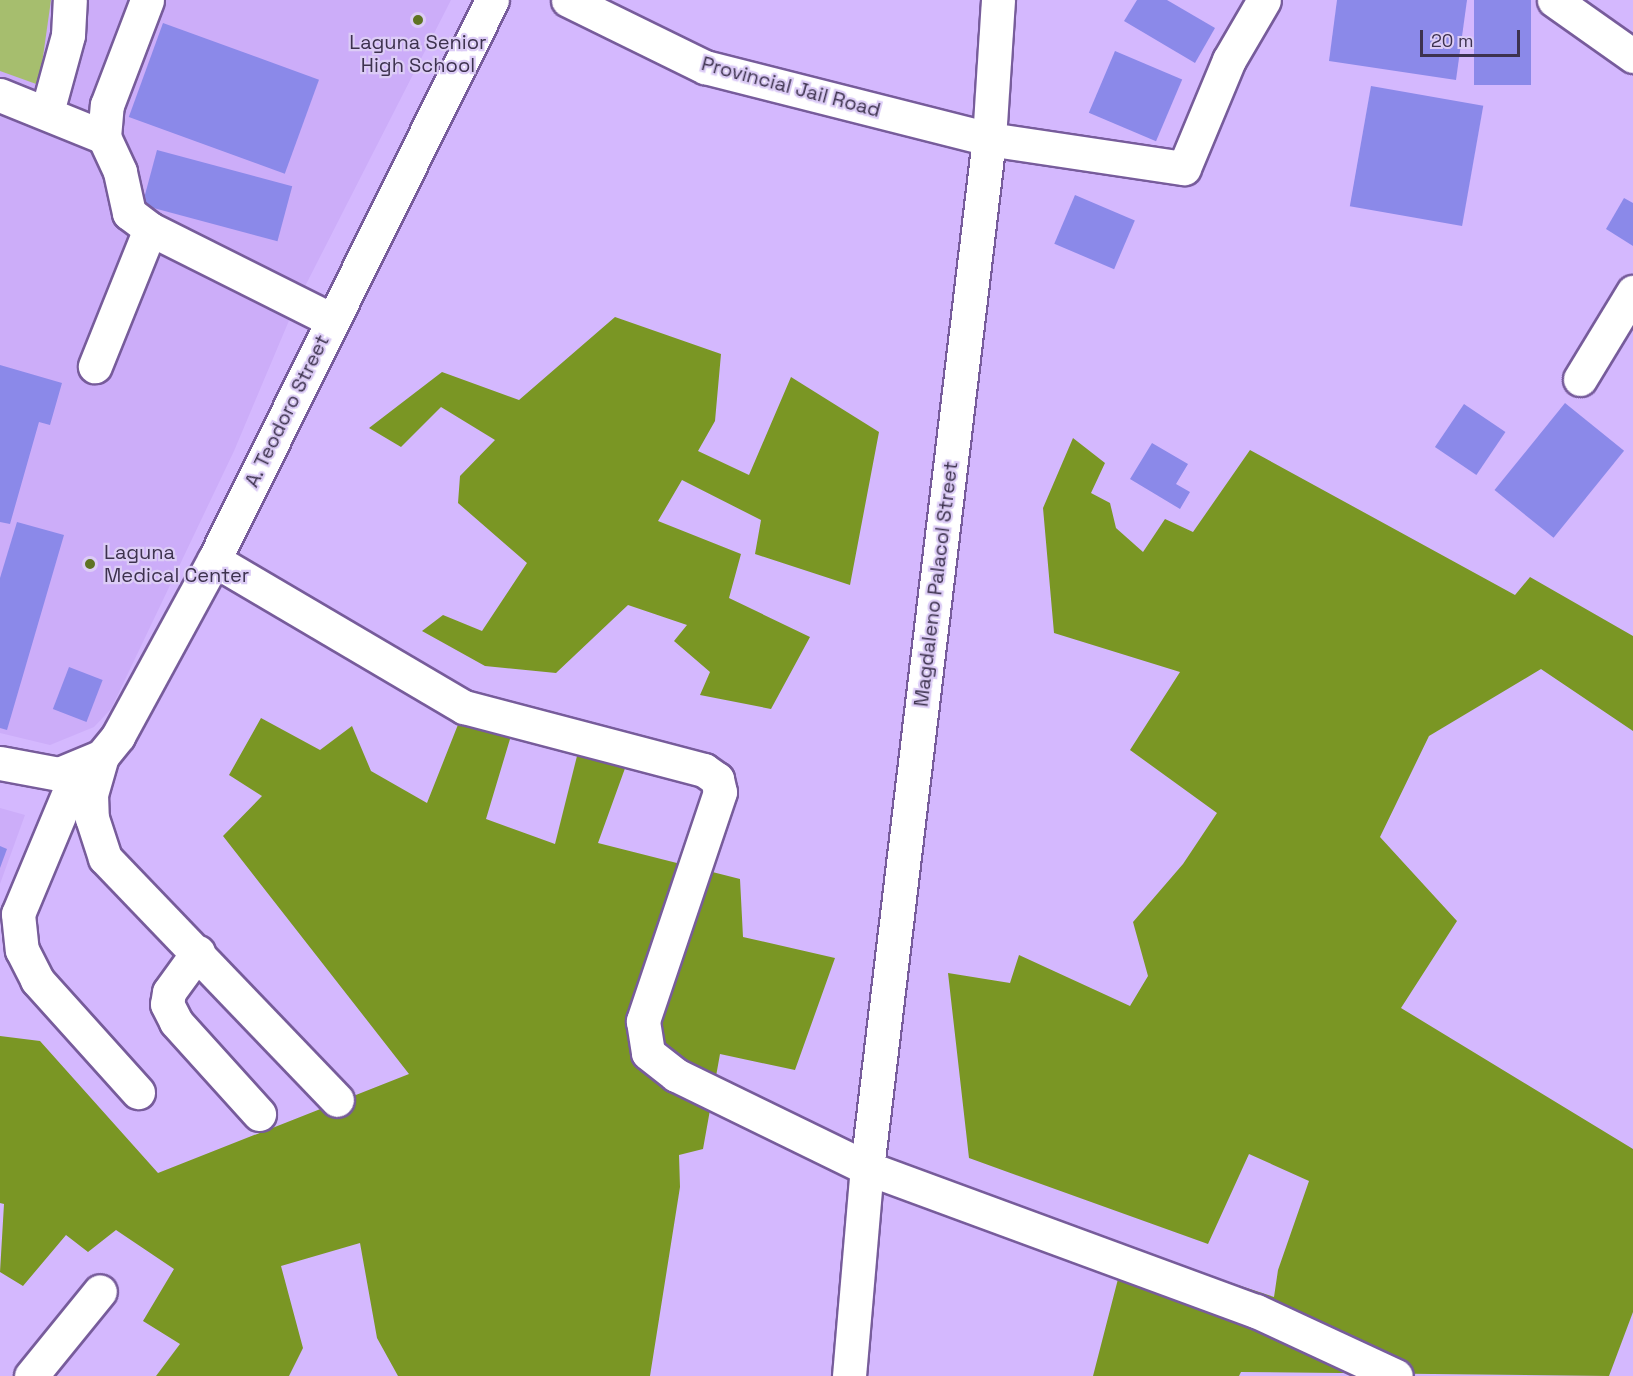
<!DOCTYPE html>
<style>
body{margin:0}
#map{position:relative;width:1633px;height:1376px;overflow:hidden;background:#d4b8fe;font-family:"Space Grotesk",sans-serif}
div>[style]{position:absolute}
.built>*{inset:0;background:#ccadf9}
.green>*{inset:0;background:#a6be6e}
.forest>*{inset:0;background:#7a9624}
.building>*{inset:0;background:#8b89e9;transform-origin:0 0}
.roads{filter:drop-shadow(2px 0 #775c9b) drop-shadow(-2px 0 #775c9b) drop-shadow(0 2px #775c9b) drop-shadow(0 -2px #775c9b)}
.minor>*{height:33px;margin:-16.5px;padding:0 16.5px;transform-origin:16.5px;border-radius:16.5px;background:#fff}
.dots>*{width:16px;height:16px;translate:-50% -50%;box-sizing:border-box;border:3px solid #dcccf6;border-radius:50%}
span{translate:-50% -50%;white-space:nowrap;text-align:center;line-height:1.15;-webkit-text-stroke:4.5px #dcccf6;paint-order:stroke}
.poi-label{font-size:20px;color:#3d324e}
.left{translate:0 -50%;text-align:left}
.street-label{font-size:20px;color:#3d324e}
.scale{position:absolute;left:1420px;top:30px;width:100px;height:27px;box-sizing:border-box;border:3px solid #3d324e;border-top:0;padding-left:8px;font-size:18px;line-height:21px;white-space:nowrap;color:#3d324e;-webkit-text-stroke:4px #dcccf6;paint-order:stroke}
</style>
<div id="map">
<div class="built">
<div style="clip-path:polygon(0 0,451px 0,296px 304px,234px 451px,111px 709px,94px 727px,50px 745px,0 733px)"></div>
<div style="clip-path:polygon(0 808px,25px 815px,0 884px)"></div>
</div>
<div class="green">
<div style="clip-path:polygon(0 0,51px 0,39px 85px,0 71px)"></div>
</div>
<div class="forest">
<div style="clip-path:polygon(615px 317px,721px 354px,715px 421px,698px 451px,749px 475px,791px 377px,879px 432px,850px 585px,755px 554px,761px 520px,682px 480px,658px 521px,741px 554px,729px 598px,810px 637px,771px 709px,700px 695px,710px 672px,674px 641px,687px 625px,628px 605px,556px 673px,485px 666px,422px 631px,443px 615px,482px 631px,527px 563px,458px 503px,460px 476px,495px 440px,441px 407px,401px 447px,369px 428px,442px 372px,519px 400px)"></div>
<div style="clip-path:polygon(1073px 438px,1105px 463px,1091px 493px,1110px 503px,1116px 528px,1143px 552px,1165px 519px,1193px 532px,1250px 450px,1515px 595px,1530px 577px,1633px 636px,1633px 731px,1541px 669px,1429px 736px,1380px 837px,1457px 921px,1401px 1008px,1633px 1149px,1633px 1312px,1609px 1376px,1241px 1372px,1239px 1376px,1093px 1376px,1126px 1248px,1274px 1297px,1278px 1270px,1309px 1181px,1249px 1154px,1208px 1244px,969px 1158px,948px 973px,1010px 983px,1019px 955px,1130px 1006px,1148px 976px,1133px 922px,1183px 864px,1217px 813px,1130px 750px,1180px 672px,1054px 633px,1043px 508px)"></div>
<div style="clip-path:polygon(461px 717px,513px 729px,486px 819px,555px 844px,579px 748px,628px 760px,598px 843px,740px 879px,743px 937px,835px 958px,795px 1070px,720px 1054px,703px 1149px,679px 1155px,680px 1187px,650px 1376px,398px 1376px,377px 1338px,360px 1243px,281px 1266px,303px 1348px,289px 1376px,156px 1376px,180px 1344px,143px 1321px,174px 1269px,116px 1230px,88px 1252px,66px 1235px,23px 1286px,0 1272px,4px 1204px,0 1203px,0 1036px,40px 1041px,158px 1173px,409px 1074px,223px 836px,262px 796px,229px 775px,261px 718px,320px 750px,352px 726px,371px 771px,427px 803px)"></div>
</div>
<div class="building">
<div style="clip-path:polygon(1137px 0,1167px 0,1215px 28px,1195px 63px,1124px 21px)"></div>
<div style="clip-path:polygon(1337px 0,1467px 0,1456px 80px,1329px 61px)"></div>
<div style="left:1474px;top:0;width:57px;height:85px"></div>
<div style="left:163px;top:23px;width:166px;height:100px;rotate:20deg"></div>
<div style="left:1115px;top:51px;width:73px;height:67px;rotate:23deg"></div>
<div style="left:1371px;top:86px;width:114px;height:122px;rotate:10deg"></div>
<div style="left:157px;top:150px;width:140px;height:57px;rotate:15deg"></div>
<div style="left:1075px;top:195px;width:65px;height:53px;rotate:23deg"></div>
<div style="clip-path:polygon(1624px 198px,1633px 203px,1633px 246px,1606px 229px)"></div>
<div style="clip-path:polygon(0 365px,62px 383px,50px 425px,39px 422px,10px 524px,0 522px)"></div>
<div style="left:1565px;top:403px;width:76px;height:112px;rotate:39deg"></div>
<div style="left:1464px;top:404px;width:50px;height:52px;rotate:34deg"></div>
<div style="clip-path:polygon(1152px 443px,1188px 464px,1176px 484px,1190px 492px,1180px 509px,1130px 479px)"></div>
<div style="clip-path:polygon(17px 522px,64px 535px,7px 730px,0 728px,0 578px)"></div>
<div style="left:69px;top:667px;width:36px;height:45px;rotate:21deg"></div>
<div style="clip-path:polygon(0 846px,7px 849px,0 868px)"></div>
</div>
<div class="roads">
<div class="minor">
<div style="left:568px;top:0;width:153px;rotate:26.1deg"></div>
<div style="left:705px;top:67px;width:293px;rotate:14.2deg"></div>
<div style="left:989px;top:139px;width:197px;rotate:8.5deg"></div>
<div style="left:1184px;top:168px;width:117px;rotate:-67.4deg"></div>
<div style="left:1229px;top:60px;width:69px;rotate:-59.7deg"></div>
<div style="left:1554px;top:0;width:97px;rotate:35.3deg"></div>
<div style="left:0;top:95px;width:112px;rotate:22deg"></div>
<div style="left:104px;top:137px;width:38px;rotate:65deg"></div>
<div style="left:120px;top:172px;width:42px;rotate:77.6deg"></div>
<div style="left:129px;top:213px;width:26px;rotate:37deg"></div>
<div style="left:150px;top:229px;width:148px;rotate:111.9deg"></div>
<div style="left:47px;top:112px;width:80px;rotate:-74.7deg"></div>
<div style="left:68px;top:35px;width:35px;rotate:-87deg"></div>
<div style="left:104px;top:137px;width:32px;rotate:-85deg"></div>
<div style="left:107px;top:105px;width:112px;rotate:-69.1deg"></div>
<div style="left:150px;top:229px;width:203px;rotate:26.6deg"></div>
<div style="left:1580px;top:379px;width:102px;rotate:-58.7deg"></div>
<div style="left:214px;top:560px;width:290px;rotate:30.5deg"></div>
<div style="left:464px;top:707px;width:248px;rotate:14.7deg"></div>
<div style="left:704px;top:770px;width:16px;rotate:35deg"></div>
<div style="left:717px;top:779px;width:13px;rotate:77deg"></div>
<div style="left:720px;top:792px;width:242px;rotate:108.6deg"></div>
<div style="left:643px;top:1021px;width:32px;rotate:81deg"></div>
<div style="left:648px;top:1053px;width:36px;rotate:38deg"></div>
<div style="left:676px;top:1075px;width:212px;rotate:26deg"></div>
<div style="left:867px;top:1168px;width:414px;rotate:20.2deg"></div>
<div style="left:1256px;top:1311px;width:154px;rotate:24.9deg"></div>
<div style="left:102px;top:756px;width:40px;rotate:106deg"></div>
<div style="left:91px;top:794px;width:24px;rotate:88deg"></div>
<div style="left:92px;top:818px;width:42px;rotate:72deg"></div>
<div style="left:105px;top:858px;width:335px;rotate:46.2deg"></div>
<div style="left:0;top:763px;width:60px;rotate:10.6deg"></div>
<div style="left:59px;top:774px;width:47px;rotate:-22.7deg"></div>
<div style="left:102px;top:756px;width:26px;rotate:-51deg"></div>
<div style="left:118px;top:736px;width:200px;rotate:-61.4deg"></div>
<div style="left:214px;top:560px;width:625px;rotate:-63.6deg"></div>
<div style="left:79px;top:768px;width:158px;rotate:112.7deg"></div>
<div style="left:18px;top:914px;width:36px;rotate:84deg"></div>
<div style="left:22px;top:950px;width:34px;rotate:63deg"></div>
<div style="left:37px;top:980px;width:151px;rotate:48deg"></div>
<div style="left:198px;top:952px;width:49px;rotate:125.9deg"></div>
<div style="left:169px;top:992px;width:12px;rotate:99deg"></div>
<div style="left:167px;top:1004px;width:20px;rotate:63deg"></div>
<div style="left:176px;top:1022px;width:124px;rotate:47.9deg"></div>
<div style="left:31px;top:1376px;width:109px;rotate:-50.9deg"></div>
<div style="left:849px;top:1376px;width:209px;rotate:-85.1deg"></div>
<div style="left:867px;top:1168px;width:1036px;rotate:-83.24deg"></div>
<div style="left:989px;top:139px;width:139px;rotate:-86.3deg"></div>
</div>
</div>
<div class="dots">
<div style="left:418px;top:20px;background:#5e7322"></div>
<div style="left:90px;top:564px;background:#5e7322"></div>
</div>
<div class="poi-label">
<span style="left:418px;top:54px">Laguna Senior<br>High School</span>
<span class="left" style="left:104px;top:564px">Laguna<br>Medical Center</span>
</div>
<div class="street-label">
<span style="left:791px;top:87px;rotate:15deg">Provincial Jail Road</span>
<span style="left:287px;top:411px;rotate:-64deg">A. Teodoro Street</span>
<span style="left:936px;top:584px;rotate:-83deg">Magdaleno Palacol Street</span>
</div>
<div class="scale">20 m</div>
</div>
